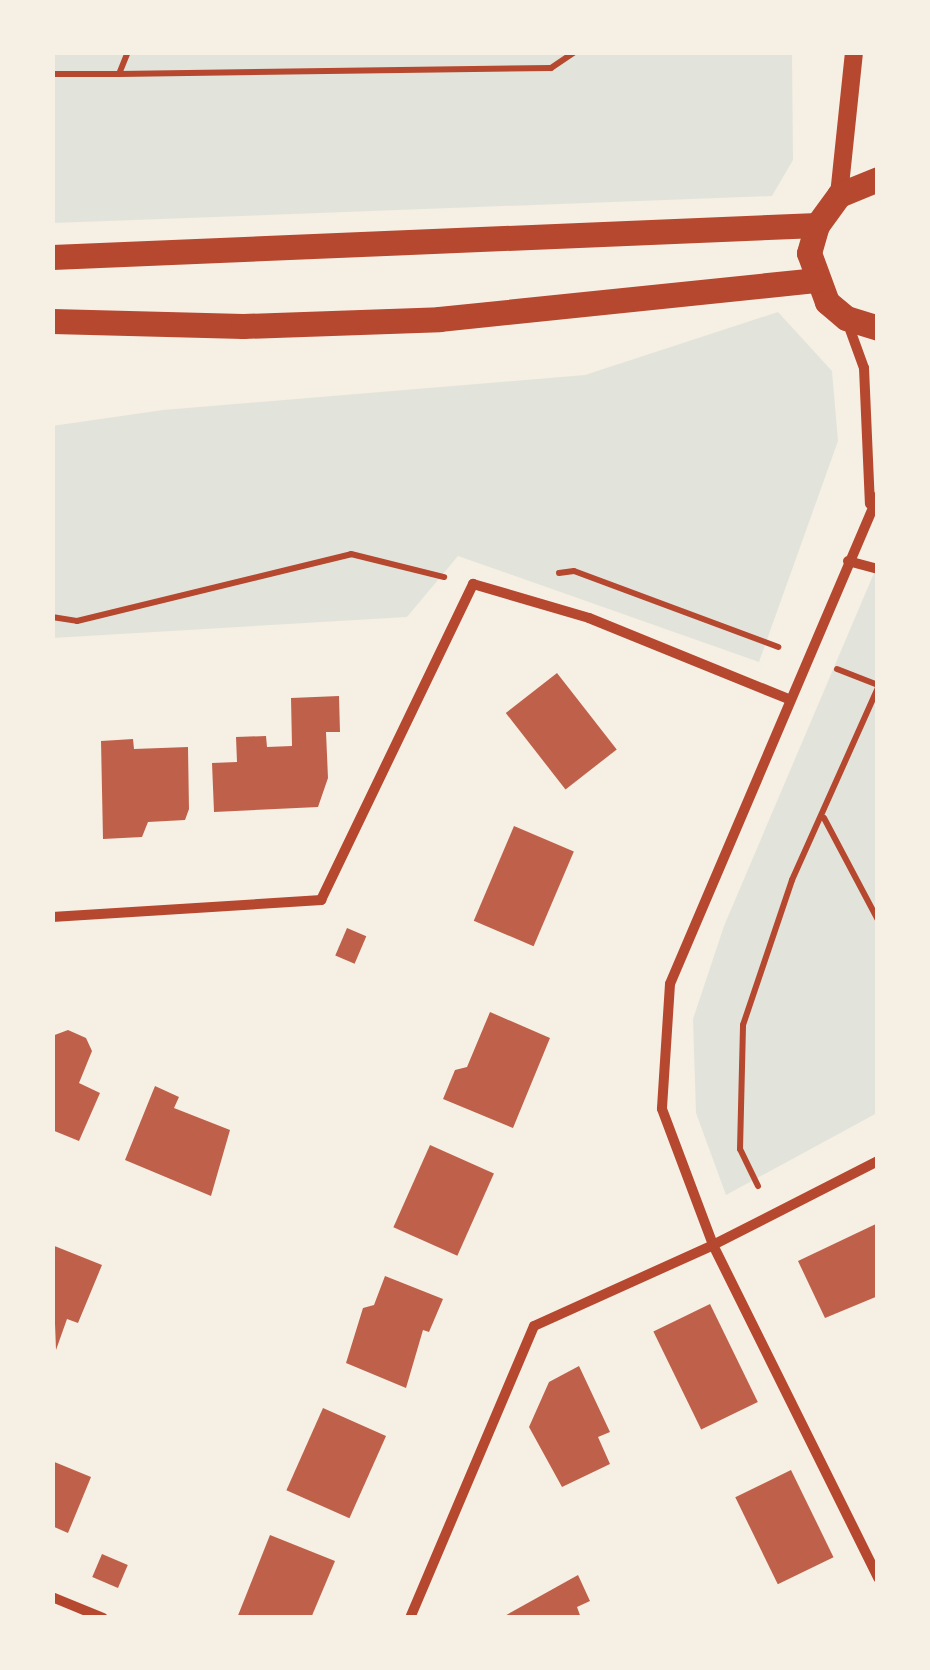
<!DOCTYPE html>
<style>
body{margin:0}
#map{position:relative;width:930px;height:1670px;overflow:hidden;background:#f6efe4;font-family:"Sofia Sans Condensed",sans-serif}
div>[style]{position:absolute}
.green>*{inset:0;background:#e2e4dc}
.building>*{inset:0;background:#bf614a;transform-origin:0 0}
.path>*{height:6px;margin:-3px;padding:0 3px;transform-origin:3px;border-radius:3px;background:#b5482f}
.minor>*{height:10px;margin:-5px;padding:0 5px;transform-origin:5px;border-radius:5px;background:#b5482f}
.tertiary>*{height:18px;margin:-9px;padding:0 9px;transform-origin:9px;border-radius:9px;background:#b5482f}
.primary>*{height:25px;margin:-12.5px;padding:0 12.5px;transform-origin:12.5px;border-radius:12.5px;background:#b5482f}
span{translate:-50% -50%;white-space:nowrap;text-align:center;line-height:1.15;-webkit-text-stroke:9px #f6efe4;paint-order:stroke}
.frame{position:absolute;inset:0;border:55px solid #f6efe4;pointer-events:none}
</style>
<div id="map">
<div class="green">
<div style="clip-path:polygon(52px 53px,792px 53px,793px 160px,772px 196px,53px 223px)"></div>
<div style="clip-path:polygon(778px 312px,832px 371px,838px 441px,759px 662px,458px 556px,407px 617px,53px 638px,52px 426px,163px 410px,585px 375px)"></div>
<div style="clip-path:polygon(877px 566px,877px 1113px,726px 1195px,696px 1113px,693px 1019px,724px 926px)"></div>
</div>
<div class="building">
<div style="left:557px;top:673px;width:97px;height:65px;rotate:52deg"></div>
<div style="clip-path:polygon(339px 696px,340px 732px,326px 732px,328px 778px,318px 807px,214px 812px,212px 763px,237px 762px,236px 737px,266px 736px,267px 747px,292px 746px,291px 698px)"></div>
<div style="clip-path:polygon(133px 739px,134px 749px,188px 747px,189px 809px,185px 820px,148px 822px,142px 837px,103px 839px,101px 741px)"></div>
<div style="left:514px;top:826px;width:65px;height:103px;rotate:23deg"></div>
<div style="left:347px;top:928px;width:21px;height:30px;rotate:23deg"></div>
<div style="clip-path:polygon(490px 1012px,550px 1038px,513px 1128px,443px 1099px,455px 1070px,467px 1067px)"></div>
<div style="clip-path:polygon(68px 1030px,86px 1038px,92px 1051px,79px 1083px,100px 1093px,79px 1141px,52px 1130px,52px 1036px)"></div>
<div style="clip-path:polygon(155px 1086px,179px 1097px,174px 1108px,230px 1130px,211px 1196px,125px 1160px)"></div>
<div style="left:430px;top:1145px;width:70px;height:90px;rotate:24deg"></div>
<div style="clip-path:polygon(878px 1223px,878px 1296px,825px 1318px,798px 1261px)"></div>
<div style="clip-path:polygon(52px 1245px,102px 1265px,78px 1323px,67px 1319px,56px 1350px)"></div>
<div style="clip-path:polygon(385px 1276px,443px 1299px,429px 1332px,423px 1330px,406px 1388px,346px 1363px,363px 1308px,374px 1305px)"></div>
<div style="left:710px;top:1304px;width:109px;height:63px;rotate:64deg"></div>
<div style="clip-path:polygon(579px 1366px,610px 1432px,598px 1437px,610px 1464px,562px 1487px,529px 1427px,549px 1382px)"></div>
<div style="left:323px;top:1408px;width:69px;height:90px;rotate:24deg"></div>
<div style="clip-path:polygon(52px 1461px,91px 1477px,68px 1533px,52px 1526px)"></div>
<div style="left:791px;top:1470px;width:97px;height:62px;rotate:64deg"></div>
<div style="clip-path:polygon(270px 1535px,335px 1561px,311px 1618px,237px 1618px)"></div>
<div style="left:102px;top:1554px;width:28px;height:25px;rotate:23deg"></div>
<div style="clip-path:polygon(578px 1575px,590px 1601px,577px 1607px,581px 1618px,501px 1618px)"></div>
</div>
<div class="path">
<div style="left:52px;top:74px;width:67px"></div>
<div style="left:119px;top:74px;width:24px;rotate:-68deg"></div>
<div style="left:119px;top:74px;width:432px;rotate:-0.8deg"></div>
<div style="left:551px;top:68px;width:29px;rotate:-34deg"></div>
<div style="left:559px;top:573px;width:15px;rotate:-8deg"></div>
<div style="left:574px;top:571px;width:218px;rotate:20.4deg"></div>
<div style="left:52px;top:617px;width:25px;rotate:9deg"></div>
<div style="left:77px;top:621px;width:282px;rotate:-13.7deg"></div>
<div style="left:351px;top:554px;width:96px;rotate:13.9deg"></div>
<div style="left:837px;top:669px;width:44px;rotate:21.3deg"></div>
<div style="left:824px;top:818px;width:115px;rotate:62.1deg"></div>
<div style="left:758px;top:1186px;width:41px;rotate:-115.9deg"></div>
<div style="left:740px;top:1149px;width:124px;rotate:-88.6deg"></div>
<div style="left:743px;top:1025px;width:153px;rotate:-71.3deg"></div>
<div style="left:792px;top:880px;width:210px;rotate:-65.9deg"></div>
</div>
<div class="minor">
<div style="left:848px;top:324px;width:47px;rotate:70deg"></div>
<div style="left:864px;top:368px;width:136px;rotate:87.5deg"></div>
<div style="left:878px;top:496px;width:530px;rotate:113.09deg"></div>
<div style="left:670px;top:984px;width:125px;rotate:93.7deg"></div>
<div style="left:662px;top:1109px;width:145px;rotate:69.4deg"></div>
<div style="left:713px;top:1245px;width:372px;rotate:63.6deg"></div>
<div style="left:848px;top:561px;width:31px;rotate:15deg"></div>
<div style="left:52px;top:917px;width:270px;rotate:-3.6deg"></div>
<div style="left:321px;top:900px;width:351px;rotate:-64.3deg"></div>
<div style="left:473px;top:584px;width:121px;rotate:16.3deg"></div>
<div style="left:589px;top:618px;width:215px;rotate:22.1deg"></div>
<div style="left:52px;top:1597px;width:55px;rotate:22.4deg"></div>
<div style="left:410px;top:1618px;width:317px;rotate:-67deg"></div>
<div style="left:534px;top:1326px;width:196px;rotate:-24.3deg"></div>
<div style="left:713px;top:1245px;width:185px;rotate:-27deg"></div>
</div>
<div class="tertiary">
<div style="left:839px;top:195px;width:144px;rotate:-84deg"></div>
</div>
<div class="primary">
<div style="left:878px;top:179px;width:42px;rotate:157.7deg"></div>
<div style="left:839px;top:195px;width:37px;rotate:126deg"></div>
<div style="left:817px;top:225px;width:29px;rotate:106deg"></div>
<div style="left:809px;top:253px;width:52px;rotate:69.8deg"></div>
<div style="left:827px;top:302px;width:25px;rotate:40deg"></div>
<div style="left:846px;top:318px;width:34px;rotate:17deg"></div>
<div style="left:52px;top:257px;width:766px;rotate:-2.4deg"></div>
<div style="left:52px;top:321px;width:191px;rotate:1.5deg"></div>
<div style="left:243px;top:326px;width:196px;rotate:-2deg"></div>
<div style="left:439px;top:319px;width:378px;rotate:-5.9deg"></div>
</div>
<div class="frame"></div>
</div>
